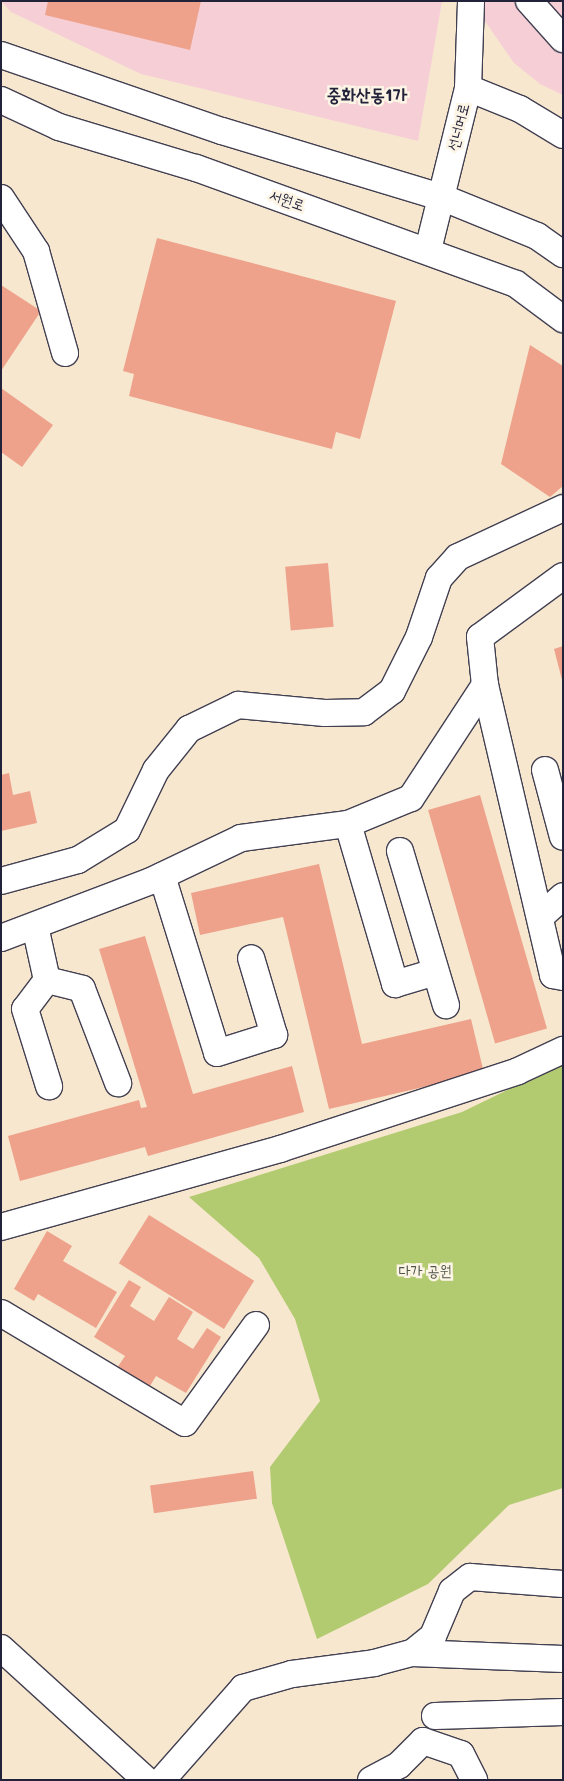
<!DOCTYPE html>
<meta charset="utf-8">
<style>
body{margin:0}
#map{position:relative;width:564px;height:1781px;overflow:hidden;background:#f7e7cf;font-family:Mali,"Poor Story",sans-serif}
div>[style]{position:absolute}
.built>*{inset:0;background:#f6cfd6}
.green>*{inset:0;background:#b3cb70}
.building>*{inset:0;background:#eea28b;transform-origin:0 0}
.roads{filter:drop-shadow(1px 0 #424051) drop-shadow(-1px 0 #424051) drop-shadow(0 1px #424051) drop-shadow(0 -1px #424051)}
.minor>*{height:26px;margin:-13px;padding:0 13px;transform-origin:13px;border-radius:13px;background:#fff}
span{translate:-50% -50%;white-space:nowrap;text-align:center;line-height:1.15;-webkit-text-stroke:5px #fcf5e5;paint-order:stroke}
.street-label{font-size:15px;color:#22223b}
.park-label{font-size:15px;color:#4e554b}
.quarter-label{font-size:18px;color:#22223b;font-weight:700}
.frame{position:absolute;inset:0;border:2px solid #22223b;pointer-events:none}
</style>
<div id="map">
<div class="built">
<div style="clip-path:polygon(1px 1px,442px 1px,418px 141px,141px 74px,11px 12px)"></div>
<div style="clip-path:polygon(476px 1px,563px 1px,563px 95px,540px 84px,514px 63px,475px 7px)"></div>
</div>
<div class="green">
<div style="clip-path:polygon(563px 1063px,563px 1488px,509px 1505px,428px 1584px,317px 1639px,272px 1503px,270px 1467px,320px 1401px,295px 1319px,259px 1258px,189px 1197px,462px 1112px)"></div>
</div>
<div class="building">
<div style="clip-path:polygon(48px 1px,201px 1px,190px 50px,45px 15px)"></div>
<div style="clip-path:polygon(157px 238px,396px 301px,360px 439px,336px 432px,332px 449px,129px 396px,134px 374px,123px 371px)"></div>
<div style="clip-path:polygon(1px 285px,41px 311px,1px 371px)"></div>
<div style="clip-path:polygon(530px 345px,563px 366px,563px 486px,550px 497px,501px 464px)"></div>
<div style="clip-path:polygon(1px 388px,53px 425px,22px 467px,1px 452px)"></div>
<div style="left:328px;top:563px;width:64px;height:43px;rotate:85deg"></div>
<div style="clip-path:polygon(563px 646px,563px 680px,562px 680px,554px 649px)"></div>
<div style="clip-path:polygon(9px 773px,13px 795px,30px 791px,37px 823px,1px 831px,1px 775px)"></div>
<div style="left:480px;top:795px;width:243px;height:54px;rotate:74deg"></div>
<div style="clip-path:polygon(319px 864px,362px 1044px,471px 1019px,484px 1073px,329px 1109px,283px 917px,200px 935px,191px 893px)"></div>
<div style="clip-path:polygon(145px 936px,193px 1094px,292px 1066px,304px 1112px,148px 1156px,145px 1147px,20px 1181px,8px 1136px,139px 1100px,141px 1108px,147px 1107px,99px 949px)"></div>
<div style="left:149px;top:1215px;width:124px;height:57px;rotate:32deg"></div>
<div style="clip-path:polygon(47px 1231px,72px 1246px,63px 1261px,117px 1292px,96px 1328px,38px 1294px,34px 1301px,14px 1289px)"></div>
<div style="clip-path:polygon(129px 1280px,141px 1287px,130px 1306px,154px 1321px,169px 1297px,193px 1312px,177px 1339px,193px 1349px,207px 1328px,221px 1337px,186px 1393px,156px 1376px,147px 1391px,115px 1371px,125px 1356px,94px 1337px)"></div>
<div style="left:253px;top:1471px;width:28px;height:104px;rotate:82deg"></div>
</div>
<div class="roads">
<div class="minor">
<div style="left:529px;top:1px;width:51px;rotate:48.2deg"></div>
<div style="left:1px;top:55px;width:234px;rotate:19deg"></div>
<div style="left:222px;top:131px;width:229px;rotate:16.8deg"></div>
<div style="left:441px;top:197px;width:104px;rotate:22.1deg"></div>
<div style="left:537px;top:236px;width:32px;rotate:35deg"></div>
<div style="left:468px;top:88px;width:56px;rotate:22deg"></div>
<div style="left:520px;top:109px;width:50px;rotate:31.2deg"></div>
<div style="left:1px;top:100px;width:64px;rotate:25deg"></div>
<div style="left:59px;top:127px;width:143px;rotate:16.7deg"></div>
<div style="left:196px;top:168px;width:340px;rotate:19.9deg"></div>
<div style="left:516px;top:284px;width:59px;rotate:36.7deg"></div>
<div style="left:1px;top:198px;width:64px;rotate:56.6deg"></div>
<div style="left:36px;top:251px;width:106px;rotate:74.1deg"></div>
<div style="left:428px;top:250px;width:167px;rotate:-76.1deg"></div>
<div style="left:468px;top:88px;width:87px;rotate:-88deg"></div>
<div style="left:563px;top:576px;width:103px;rotate:143.7deg"></div>
<div style="left:480px;top:637px;width:48px;rotate:84.1deg"></div>
<div style="left:485px;top:685px;width:298px;rotate:76.8deg"></div>
<div style="left:553px;top:975px;width:10px;rotate:11deg"></div>
<div style="left:545px;top:770px;width:69px;rotate:75deg"></div>
<div style="left:348px;top:824px;width:167px;rotate:73.6deg"></div>
<div style="left:395px;top:984px;width:42px;rotate:-16.7deg"></div>
<div style="left:400px;top:851px;width:161px;rotate:73.4deg"></div>
<div style="left:162px;top:876px;width:185px;rotate:72.7deg"></div>
<div style="left:217px;top:1053px;width:60px;rotate:-17.5deg"></div>
<div style="left:274px;top:1035px;width:80px;rotate:-106.6deg"></div>
<div style="left:1px;top:881px;width:80px;rotate:-15.3deg"></div>
<div style="left:78px;top:860px;width:57px;rotate:-31.5deg"></div>
<div style="left:127px;top:830px;width:67px;rotate:-64.2deg"></div>
<div style="left:156px;top:770px;width:53px;rotate:-51.2deg"></div>
<div style="left:189px;top:729px;width:55px;rotate:-26.1deg"></div>
<div style="left:238px;top:705px;width:87px;rotate:5.3deg"></div>
<div style="left:325px;top:713px;width:39px;rotate:-1deg"></div>
<div style="left:364px;top:712px;width:35px;rotate:-37deg"></div>
<div style="left:392px;top:691px;width:60px;rotate:-63.4deg"></div>
<div style="left:419px;top:637px;width:62px;rotate:-71.3deg"></div>
<div style="left:439px;top:578px;width:28px;rotate:-48deg"></div>
<div style="left:458px;top:557px;width:116px;rotate:-25deg"></div>
<div style="left:540px;top:917px;width:31px;rotate:-42deg"></div>
<div style="left:35px;top:926px;width:55px;rotate:77.5deg"></div>
<div style="left:47px;top:980px;width:36px;rotate:14deg"></div>
<div style="left:82px;top:989px;width:101px;rotate:69deg"></div>
<div style="left:1px;top:938px;width:160px;rotate:-20.8deg"></div>
<div style="left:151px;top:881px;width:100px;rotate:-25.5deg"></div>
<div style="left:241px;top:838px;width:108px;rotate:-7.5deg"></div>
<div style="left:348px;top:824px;width:68px;rotate:-22.4deg"></div>
<div style="left:411px;top:798px;width:135px;rotate:-56.8deg"></div>
<div style="left:47px;top:980px;width:36px;rotate:127deg"></div>
<div style="left:25px;top:1009px;width:81px;rotate:72.7deg"></div>
<div style="left:1px;top:1227px;width:290px;rotate:-15.6deg"></div>
<div style="left:280px;top:1149px;width:250px;rotate:-18.1deg"></div>
<div style="left:518px;top:1071px;width:50px;rotate:-25deg"></div>
<div style="left:1px;top:1313px;width:214px;rotate:30.9deg"></div>
<div style="left:185px;top:1423px;width:121px;rotate:-54.1deg"></div>
<div style="left:1px;top:1648px;width:196px;rotate:42.3deg"></div>
<div style="left:412px;top:1653px;width:151px;rotate:2.3deg"></div>
<div style="left:435px;top:1716px;width:128px;rotate:-1.8deg"></div>
<div style="left:162px;top:1780px;width:123px;rotate:-48.6deg"></div>
<div style="left:243px;top:1688px;width:51px;rotate:-15.9deg"></div>
<div style="left:292px;top:1674px;width:83px;rotate:-7.6deg"></div>
<div style="left:374px;top:1663px;width:39px;rotate:-15deg"></div>
<div style="left:412px;top:1653px;width:27px;rotate:-39deg"></div>
<div style="left:433px;top:1636px;width:49px;rotate:-67.1deg"></div>
<div style="left:452px;top:1591px;width:23px;rotate:-38deg"></div>
<div style="left:470px;top:1577px;width:93px;rotate:4.3deg"></div>
<div style="left:371px;top:1780px;width:32px;rotate:-28deg"></div>
<div style="left:399px;top:1765px;width:34px;rotate:-45deg"></div>
<div style="left:423px;top:1741px;width:40px;rotate:18.9deg"></div>
<div style="left:461px;top:1754px;width:29px;rotate:63deg"></div>
</div>
</div>
<div class="street-label">
<span style="left:458px;top:127px;rotate:-76deg">선너머로</span>
<span style="left:287px;top:200px;rotate:19deg">서원로</span>
</div>
<div class="park-label">
<span style="left:425px;top:1271px">다가 공원</span>
</div>
<div class="quarter-label">
<span style="left:367px;top:94px">중화산동1가</span>
</div>
<div class="frame"></div>
</div>
